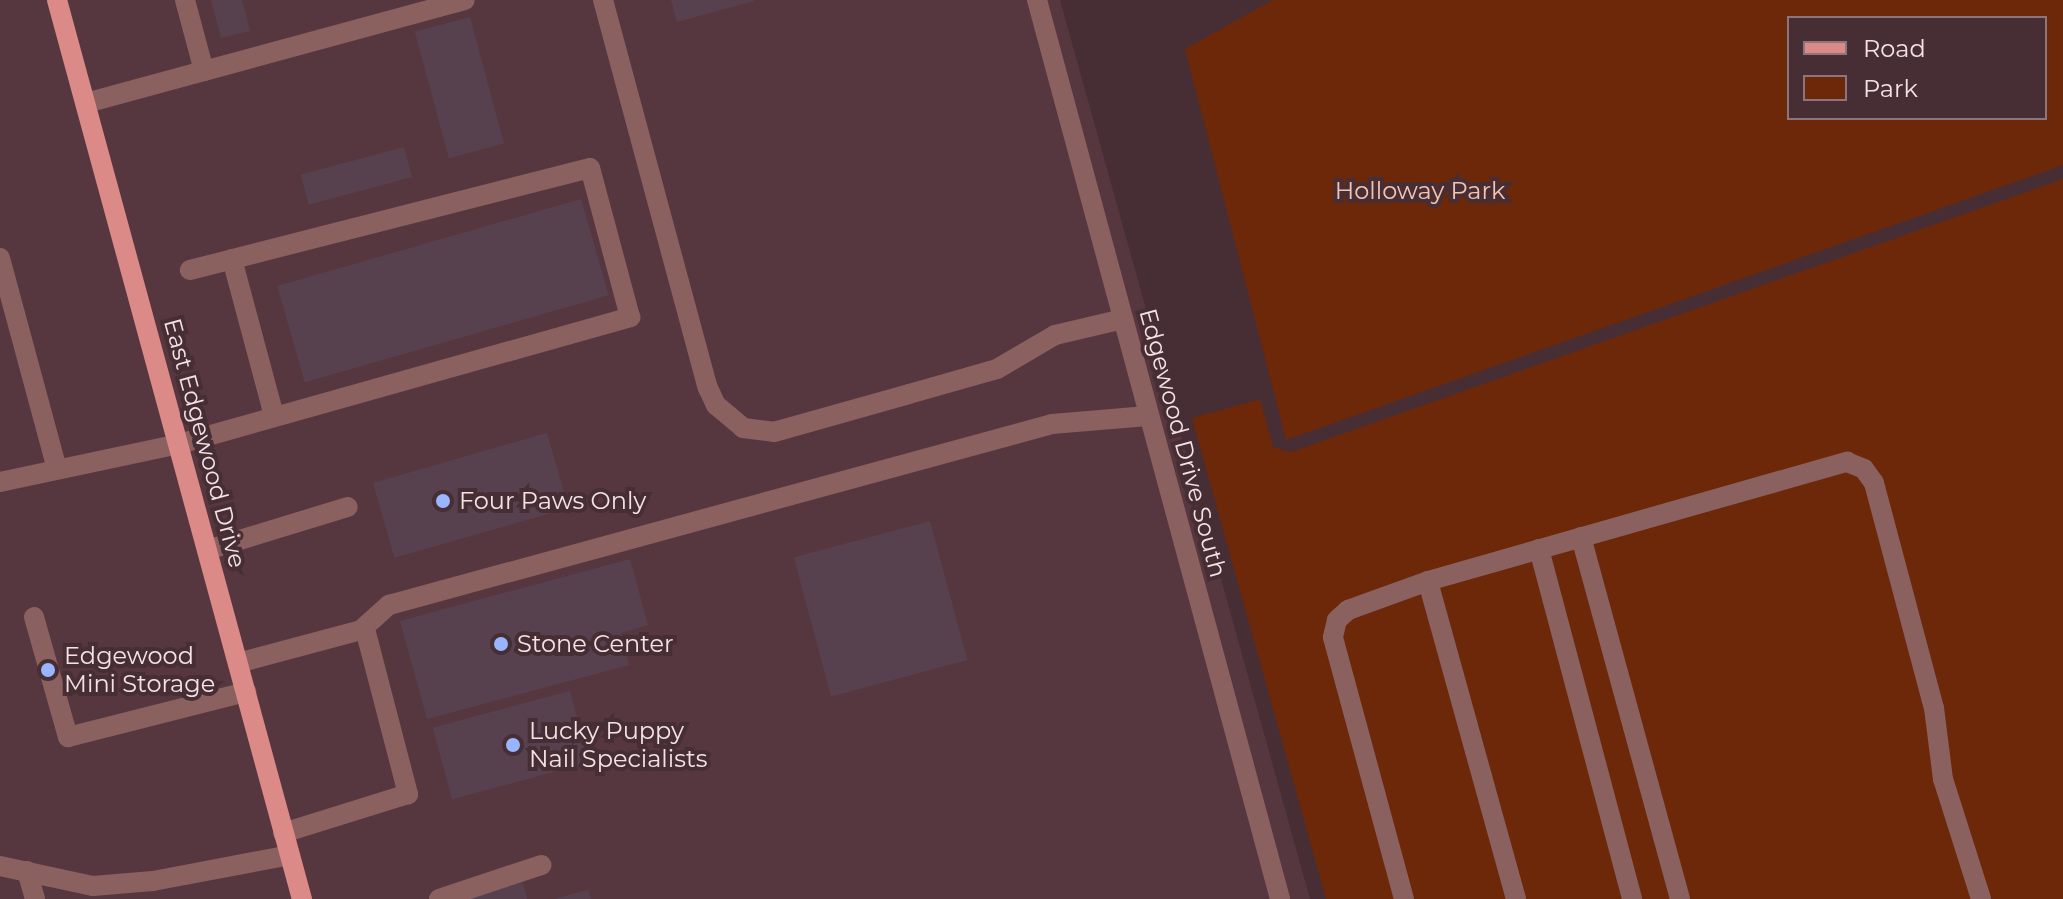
<!DOCTYPE html>
<style>
body{margin:0}
#map{position:relative;width:2063px;height:899px;overflow:hidden;background:#472e34;font-family:Montserrat,sans-serif}
div>[style]{position:absolute}
.built>*{inset:0;background:#57373f}
.green>*{inset:0;background:#6d2809}
.building>*{inset:0;background:#58414e;transform-origin:0 0}
.minor>*{height:20px;margin:-10px;padding:0 10px;transform-origin:10px;border-radius:10px;background:#8a615f}
.major>*{height:20px;margin:-10px;padding:0 10px;transform-origin:10px;border-radius:10px;background:#dc8a87}
.dots>*{width:22px;height:22px;translate:-50% -50%;box-sizing:border-box;border:4px solid #472e34;border-radius:50%}
span{translate:-50% -50%;white-space:nowrap;text-align:center;line-height:1.15;-webkit-text-stroke:8px #472e34;paint-order:stroke}
.park-label{font-size:24px;color:#f4c4b3}
.street-label{font-size:24px;color:#f4e3e6}
.poi-label{font-size:24px;color:#f4e3e6}
.left{translate:0 -50%;text-align:left}
.legend{position:absolute;left:1787px;top:16px;width:260px;height:104px;box-sizing:border-box;background:#472e34;border:2px solid #8c767b;margin:0;padding:10px 14px;list-style:none;font-size:24px;color:#f4e3e6}
.legend li{display:flex;align-items:center;gap:16px;height:40px}
.legend b{width:40px;border:2px solid #8c767b}
</style>
<div id="map">
<div class="built">
<div style="clip-path:polygon(0 0,1060px 0,1310px 899px,0 899px)"></div>
</div>
<div class="green">
<div style="clip-path:polygon(evenodd,1273px 0,2063px 0,2063px 165px,1286px 440px,1185px 49px,1273px 0,2045px 18px,2045px 118px,1789px 118px,1789px 18px,2045px 18px)"></div>
<div style="clip-path:polygon(2063px 179px,2063px 899px,1326px 899px,1192px 418px,1260px 399px,1273px 447px,1291px 452px)"></div>
</div>
<div class="building">
<div style="clip-path:polygon(211px 0,242px 0,250px 31px,221px 38px)"></div>
<div style="clip-path:polygon(671px 0,753px 0,754px 1px,677px 22px)"></div>
<div style="left:470px;top:17px;width:131px;height:57px;rotate:75deg"></div>
<div style="left:404px;top:147px;width:31px;height:107px;rotate:75deg"></div>
<div style="left:581px;top:199px;width:100px;height:316px;rotate:74deg"></div>
<div style="left:547px;top:433px;width:78px;height:181px;rotate:74deg"></div>
<div style="left:930px;top:521px;width:144px;height:141px;rotate:75deg"></div>
<div style="clip-path:polygon(630px 559px,648px 625px,621px 633px,629px 665px,427px 719px,400px 621px)"></div>
<div style="left:570px;top:691px;width:74px;height:142px;rotate:75deg"></div>
<div style="clip-path:polygon(522px 879px,527px 899px,471px 899px,470px 893px)"></div>
<div style="clip-path:polygon(588px 890px,591px 899px,558px 899px,557px 898px)"></div>
</div>
<div class="minor">
<div style="left:603px;top:0;width:402px;rotate:74.9deg"></div>
<div style="left:708px;top:388px;width:19px;rotate:65deg"></div>
<div style="left:716px;top:405px;width:35px;rotate:40deg"></div>
<div style="left:743px;top:428px;width:31px;rotate:7deg"></div>
<div style="left:774px;top:432px;width:140px;rotate:-15.7deg"></div>
<div style="left:909px;top:394px;width:91px;rotate:-15.9deg"></div>
<div style="left:997px;top:369px;width:67px;rotate:-30.4deg"></div>
<div style="left:1055px;top:335px;width:70px;rotate:-13.2deg"></div>
<div style="left:1037px;top:0;width:931px;rotate:74.87deg"></div>
<div style="left:204px;top:71px;width:270px;rotate:-15.2deg"></div>
<div style="left:86px;top:103px;width:122px;rotate:-15.2deg"></div>
<div style="left:204px;top:71px;width:73px;rotate:-105deg"></div>
<div style="left:0;top:258px;width:219px;rotate:74.9deg"></div>
<div style="left:232px;top:259px;width:163px;rotate:75deg"></div>
<div style="left:0;top:482px;width:183px;rotate:-12deg"></div>
<div style="left:179px;top:444px;width:469px;rotate:-15.7deg"></div>
<div style="left:630px;top:317px;width:154px;rotate:-105deg"></div>
<div style="left:590px;top:168px;width:413px;rotate:165.7deg"></div>
<div style="left:1581px;top:537px;width:375px;rotate:74.7deg"></div>
<div style="left:1539px;top:549px;width:362px;rotate:75.1deg"></div>
<div style="left:207px;top:550px;width:147px;rotate:-17deg"></div>
<div style="left:34px;top:617px;width:125px;rotate:74.2deg"></div>
<div style="left:68px;top:737px;width:184px;rotate:-14.2deg"></div>
<div style="left:361px;top:630px;width:38px;rotate:-42deg"></div>
<div style="left:389px;top:605px;width:687px;rotate:-15.27deg"></div>
<div style="left:1052px;top:424px;width:96px;rotate:-4.8deg"></div>
<div style="left:238px;top:663px;width:131px;rotate:-15deg"></div>
<div style="left:365px;top:629px;width:171px;rotate:75.4deg"></div>
<div style="left:408px;top:794px;width:131px;rotate:162.7deg"></div>
<div style="left:0;top:866px;width:95px;rotate:12.1deg"></div>
<div style="left:93px;top:886px;width:60px;rotate:-4.8deg"></div>
<div style="left:153px;top:881px;width:139px;rotate:-10.7deg"></div>
<div style="left:27px;top:871px;width:29px;rotate:74deg"></div>
<div style="left:439px;top:899px;width:108px;rotate:-18.4deg"></div>
<div style="left:1404px;top:899px;width:271px;rotate:-105.2deg"></div>
<div style="left:1333px;top:637px;width:17px;rotate:-77deg"></div>
<div style="left:1337px;top:620px;width:15px;rotate:-42deg"></div>
<div style="left:1348px;top:610px;width:85px;rotate:-19.9deg"></div>
<div style="left:1516px;top:899px;width:330px;rotate:-105.5deg"></div>
<div style="left:1428px;top:581px;width:436px;rotate:-15.9deg"></div>
<div style="left:1847px;top:462px;width:18px;rotate:22deg"></div>
<div style="left:1864px;top:469px;width:17px;rotate:54deg"></div>
<div style="left:1874px;top:483px;width:233px;rotate:75.1deg"></div>
<div style="left:1934px;top:708px;width:72px;rotate:82.8deg"></div>
<div style="left:1943px;top:779px;width:126px;rotate:72.4deg"></div>
</div>
<div class="major">
<div style="left:57px;top:0;width:932px;rotate:74.76deg"></div>
</div>
<div class="dots">
<div style="left:443px;top:501px;background:#99b5fd"></div>
<div style="left:501px;top:644px;background:#99b5fd"></div>
<div style="left:48px;top:670px;background:#99b5fd"></div>
<div style="left:513px;top:745px;background:#99b5fd"></div>
</div>
<div class="park-label">
<span style="left:1420px;top:191px">Holloway Park</span>
</div>
<div class="street-label">
<span style="left:205px;top:443px;rotate:75deg">East Edgewood Drive</span>
<span style="left:1183px;top:443px;rotate:75deg">Edgewood Drive South</span>
</div>
<div class="poi-label">
<span class="left" style="left:459px;top:501px">Four Paws Only</span>
<span class="left" style="left:517px;top:644px">Stone Center</span>
<span class="left" style="left:64px;top:670px">Edgewood<br>Mini Storage</span>
<span class="left" style="left:529px;top:745px">Lucky Puppy<br>Nail Specialists</span>
</div>
<ul class="legend">
<li><b style="height:10px;background:#dc8a87"></b>Road</li>
<li><b style="height:22px;background:#6d2809"></b>Park</li>
</ul>
</div>
